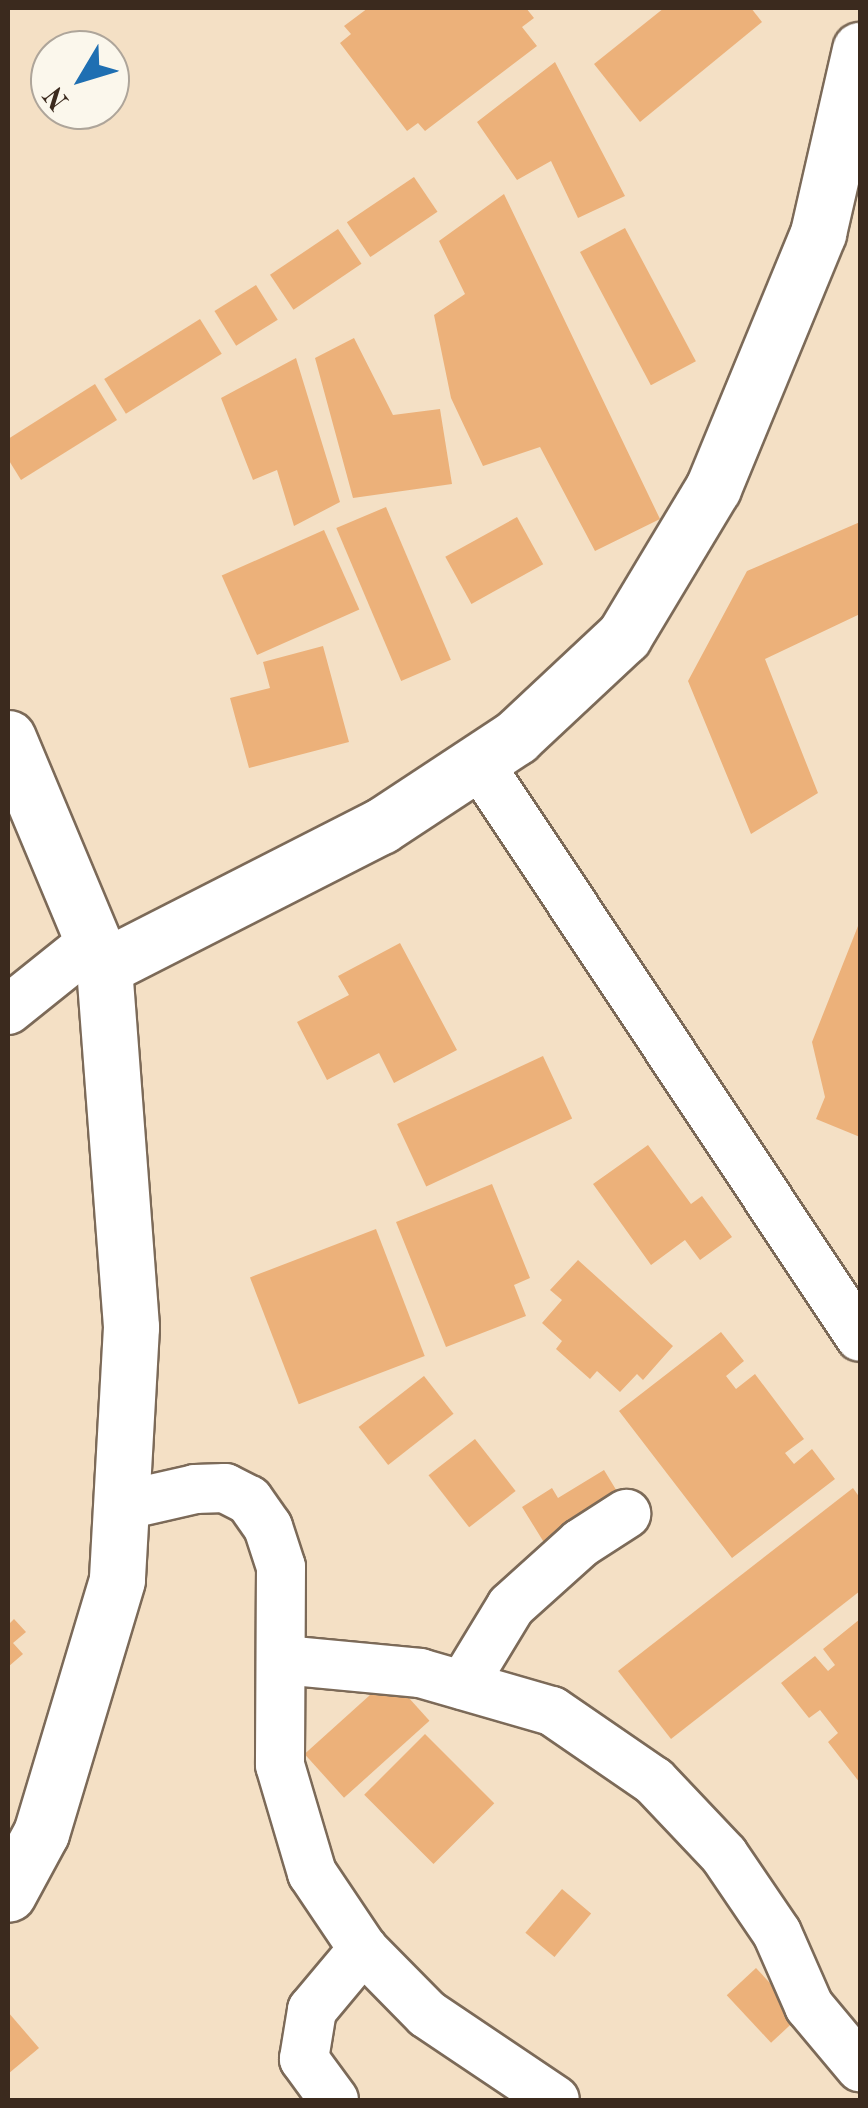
<!DOCTYPE html>
<style>
body{margin:0}
#map{position:relative;width:868px;height:2108px;overflow:hidden;background:#f4e0c5;font-family:"Old Standard TT",serif}
div>[style]{position:absolute}
.building>*{inset:0;background:#ecb17a;transform-origin:0 0}
.roads{filter:drop-shadow(2px 0 #7c6a58) drop-shadow(-2px 0 #7c6a58) drop-shadow(0 2px #7c6a58) drop-shadow(0 -2px #7c6a58)}
.minor>*{height:48px;margin:-24px;padding:0 24px;transform-origin:24px;border-radius:24px;background:#fff}
.tertiary>*{height:55px;margin:-27.5px;padding:0 27.5px;transform-origin:27.5px;border-radius:27.5px;background:#fff}
span{translate:-50% -50%;white-space:nowrap;text-align:center;line-height:1.15;-webkit-text-stroke:9px #fbf7ec;paint-order:stroke}
.frame{position:absolute;inset:0;border:10px solid #3b2a1e;pointer-events:none}
.north{position:absolute;left:30px;top:30px;width:100px;height:100px;box-sizing:border-box;background:#fbf7ec;border:2px solid #aea59a;border-radius:50%;rotate:232deg;font-size:28px;font-weight:700;line-height:40px;text-align:center;color:#3b2a1e}
.north::after{content:'';display:block;margin:auto;width:35px;height:45px;background:#1f6fb2;clip-path:polygon(50% 0,100% 100%,50% 72%,0 100%)}
</style>
<div id="map">
<div class="building">
<div style="clip-path:polygon(368px 8px,526px 8px,534px 18px,522px 27px,537px 46px,425px 131px,418px 123px,407px 131px,340px 43px,351px 34px,344px 26px)"></div>
<div style="clip-path:polygon(664px 8px,751px 8px,762px 22px,640px 122px,594px 64px)"></div>
<div style="clip-path:polygon(555px 62px,625px 196px,578px 218px,551px 161px,517px 180px,477px 122px)"></div>
<div style="left:414px;top:177px;width:42px;height:81px;rotate:56deg"></div>
<div style="clip-path:polygon(504px 194px,660px 519px,595px 551px,540px 447px,483px 466px,451px 398px,434px 315px,465px 294px,439px 241px)"></div>
<div style="left:625px;top:228px;width:151px;height:51px;rotate:62deg"></div>
<div style="left:338px;top:229px;width:42px;height:82px;rotate:56deg"></div>
<div style="left:256px;top:285px;width:41px;height:49px;rotate:58deg"></div>
<div style="left:200px;top:319px;width:41px;height:113px;rotate:58deg"></div>
<div style="clip-path:polygon(354px 338px,393px 415px,440px 409px,452px 484px,353px 498px,315px 358px)"></div>
<div style="clip-path:polygon(296px 358px,340px 502px,294px 526px,277px 470px,253px 480px,221px 398px)"></div>
<div style="clip-path:polygon(95px 384px,117px 420px,21px 480px,8px 459px,8px 439px)"></div>
<div style="left:386px;top:507px;width:166px;height:54px;rotate:67deg"></div>
<div style="left:517px;top:517px;width:54px;height:82px;rotate:61deg"></div>
<div style="clip-path:polygon(860px 522px,860px 614px,765px 659px,818px 793px,751px 834px,688px 681px,747px 571px)"></div>
<div style="left:324px;top:530px;width:87px;height:112px;rotate:66deg"></div>
<div style="clip-path:polygon(323px 646px,349px 742px,249px 768px,230px 698px,270px 688px,263px 662px)"></div>
<div style="clip-path:polygon(860px 921px,860px 1137px,816px 1119px,825px 1097px,812px 1042px)"></div>
<div style="clip-path:polygon(400px 943px,457px 1050px,394px 1083px,379px 1053px,327px 1080px,297px 1022px,349px 995px,338px 976px)"></div>
<div style="left:543px;top:1056px;width:69px;height:161px;rotate:65deg"></div>
<div style="clip-path:polygon(648px 1145px,691px 1204px,702px 1196px,732px 1237px,700px 1260px,685px 1240px,651px 1265px,593px 1184px)"></div>
<div style="clip-path:polygon(492px 1184px,530px 1278px,514px 1285px,526px 1316px,446px 1347px,396px 1222px)"></div>
<div style="left:376px;top:1229px;width:136px;height:135px;rotate:69deg"></div>
<div style="clip-path:polygon(578px 1260px,673px 1346px,643px 1380px,637px 1374px,620px 1392px,597px 1371px,590px 1379px,556px 1349px,562px 1341px,542px 1323px,562px 1300px,550px 1290px)"></div>
<div style="clip-path:polygon(721px 1332px,744px 1361px,726px 1376px,736px 1389px,755px 1374px,804px 1439px,785px 1453px,794px 1464px,812px 1449px,835px 1479px,732px 1558px,619px 1411px)"></div>
<div style="left:424px;top:1376px;width:48px;height:83px;rotate:52deg"></div>
<div style="left:475px;top:1439px;width:66px;height:59px;rotate:52deg"></div>
<div style="clip-path:polygon(604px 1470px,640px 1529px,558px 1565px,522px 1507px,552px 1488px,558px 1498px)"></div>
<div style="clip-path:polygon(853px 1488px,860px 1498px,860px 1591px,671px 1739px,618px 1671px)"></div>
<div style="clip-path:polygon(14px 1619px,26px 1632px,13px 1643px,23px 1654px,8px 1667px,8px 1625px)"></div>
<div style="clip-path:polygon(860px 1619px,860px 1783px,828px 1742px,838px 1733px,820px 1710px,809px 1718px,781px 1683px,815px 1656px,828px 1671px,835px 1665px,823px 1649px)"></div>
<div style="left:390px;top:1677px;width:59px;height:115px;rotate:48deg"></div>
<div style="left:425px;top:1734px;width:98px;height:86px;rotate:45deg"></div>
<div style="left:562px;top:1889px;width:38px;height:57px;rotate:40deg"></div>
<div style="left:756px;top:1968px;width:65px;height:40px;rotate:47deg"></div>
<div style="clip-path:polygon(8px 2012px,39px 2048px,8px 2074px)"></div>
</div>
<div class="roads">
<div class="minor">
<div style="left:478px;top:762px;width:690px;rotate:56.4deg"></div>
<div style="left:8px;top:1010px;width:109px;rotate:-38.7deg"></div>
<div style="left:121px;top:1506px;width:76px;rotate:-12.9deg"></div>
<div style="left:195px;top:1489px;width:30px;rotate:-2deg"></div>
<div style="left:225px;top:1488px;width:27px;rotate:27deg"></div>
<div style="left:249px;top:1500px;width:33px;rotate:55deg"></div>
<div style="left:268px;top:1527px;width:42px;rotate:72deg"></div>
<div style="left:281px;top:1567px;width:198px;rotate:90.3deg"></div>
<div style="left:280px;top:1765px;width:113px;rotate:73.5deg"></div>
<div style="left:312px;top:1873px;width:92px;rotate:56.1deg"></div>
<div style="left:363px;top:1949px;width:91px;rotate:45.4deg"></div>
<div style="left:427px;top:2014px;width:154px;rotate:33.9deg"></div>
<div style="left:283px;top:1660px;width:138px;rotate:5.4deg"></div>
<div style="left:420px;top:1673px;width:137px;rotate:16.1deg"></div>
<div style="left:552px;top:1711px;width:124px;rotate:34.5deg"></div>
<div style="left:654px;top:1781px;width:102px;rotate:46.6deg"></div>
<div style="left:724px;top:1855px;width:94px;rotate:55.8deg"></div>
<div style="left:777px;top:1933px;width:80px;rotate:66.3deg"></div>
<div style="left:809px;top:2006px;width:80px;rotate:50.1deg"></div>
<div style="left:463px;top:1685px;width:92px;rotate:-58.7deg"></div>
<div style="left:511px;top:1606px;width:94px;rotate:-42deg"></div>
<div style="left:581px;top:1543px;width:54px;rotate:-32.8deg"></div>
<div style="left:334px;top:2100px;width:51px;rotate:-126.2deg"></div>
<div style="left:304px;top:2059px;width:50px;rotate:-80.7deg"></div>
<div style="left:312px;top:2010px;width:80px;rotate:-50.1deg"></div>
</div>
<div class="tertiary">
<div style="left:8px;top:738px;width:248px;rotate:67.3deg"></div>
<div style="left:104px;top:967px;width:361px;rotate:85.7deg"></div>
<div style="left:131px;top:1327px;width:253px;rotate:93.2deg"></div>
<div style="left:117px;top:1580px;width:264px;rotate:106.7deg"></div>
<div style="left:41px;top:1833px;width:69px;rotate:118.4deg"></div>
<div style="left:104px;top:967px;width:311px;rotate:-27deg"></div>
<div style="left:381px;top:826px;width:162px;rotate:-33.4deg"></div>
<div style="left:516px;top:737px;width:148px;rotate:-43.1deg"></div>
<div style="left:624px;top:636px;width:173px;rotate:-59deg"></div>
<div style="left:713px;top:488px;width:276px;rotate:-67.6deg"></div>
<div style="left:818px;top:233px;width:188px;rotate:-77.1deg"></div>
</div>
</div>
<div class="frame"></div>
<div class="north">N</div>
</div>
